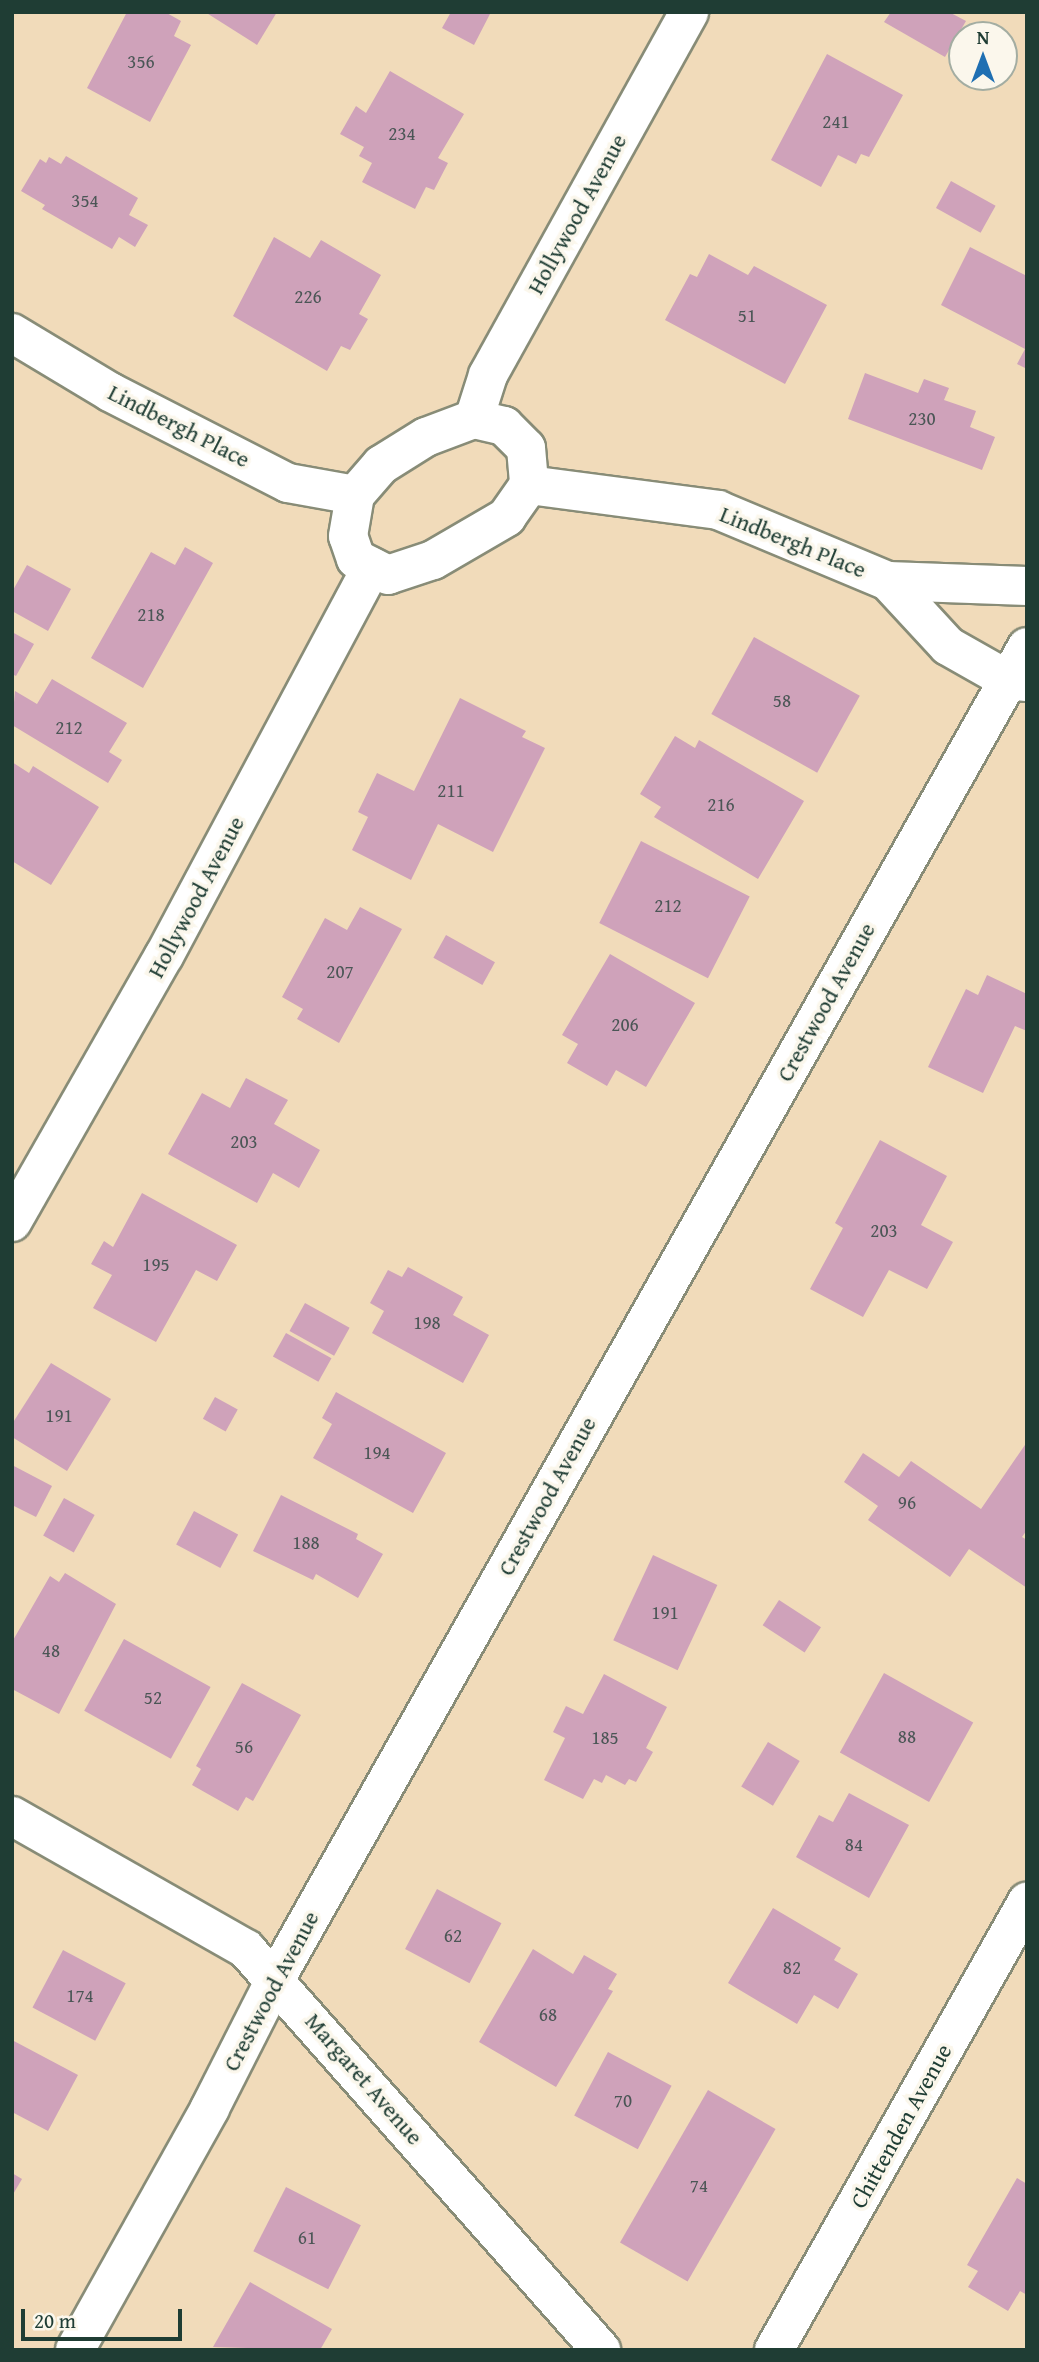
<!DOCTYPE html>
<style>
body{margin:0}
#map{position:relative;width:1039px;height:2362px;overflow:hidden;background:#f1dbba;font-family:"Gentium Book Plus",serif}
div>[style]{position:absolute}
.building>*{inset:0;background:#cfa2ba;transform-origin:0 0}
.roads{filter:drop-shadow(2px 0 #888c77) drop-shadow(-2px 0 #888c77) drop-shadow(0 2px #888c77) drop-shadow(0 -2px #888c77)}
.minor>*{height:38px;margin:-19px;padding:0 19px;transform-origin:19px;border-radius:19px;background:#fff}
span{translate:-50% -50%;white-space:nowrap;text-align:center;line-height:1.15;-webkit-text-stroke:7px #fbf7ec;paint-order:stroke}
.number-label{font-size:19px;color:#4b5656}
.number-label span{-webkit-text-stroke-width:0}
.street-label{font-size:23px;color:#1f3d34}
.frame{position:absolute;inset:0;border:14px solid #1f3d34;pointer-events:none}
.north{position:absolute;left:948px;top:21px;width:70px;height:70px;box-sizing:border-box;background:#fbf7ec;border:2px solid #a3ada2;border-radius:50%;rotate:0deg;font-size:19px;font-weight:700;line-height:28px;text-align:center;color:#1f3d34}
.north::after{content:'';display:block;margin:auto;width:24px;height:32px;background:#1f6fb2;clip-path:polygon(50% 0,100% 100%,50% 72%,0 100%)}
.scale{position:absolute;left:21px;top:2309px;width:161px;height:32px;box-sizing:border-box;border:4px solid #1f3d34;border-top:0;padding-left:9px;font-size:21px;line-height:24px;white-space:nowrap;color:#1f3d34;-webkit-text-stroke:5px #fbf7ec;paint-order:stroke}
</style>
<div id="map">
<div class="building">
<div style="clip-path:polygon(127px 12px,165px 12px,181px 21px,174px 36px,191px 45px,150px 122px,87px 88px)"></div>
<div style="clip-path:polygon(205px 12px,277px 12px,257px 45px)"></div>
<div style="clip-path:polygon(451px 12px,491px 12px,474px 45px,442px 28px)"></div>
<div style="clip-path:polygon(891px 12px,949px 12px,966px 21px,945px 57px,884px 22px)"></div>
<div style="clip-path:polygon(827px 54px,903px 95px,869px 157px,861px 154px,856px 164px,838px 155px,821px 187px,771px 160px)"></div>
<div style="clip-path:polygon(390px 71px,464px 114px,438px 158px,448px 163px,434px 190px,426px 187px,415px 209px,362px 182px,372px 163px,359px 156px,364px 147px,340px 134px,356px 106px,366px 113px)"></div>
<div style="clip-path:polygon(66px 156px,138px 198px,129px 215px,148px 225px,135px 247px,119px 237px,112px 249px,42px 209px,45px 205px,21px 191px,40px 159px,46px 163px,49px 157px,61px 164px)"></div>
<div style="left:951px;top:181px;width:51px;height:31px;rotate:29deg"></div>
<div style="clip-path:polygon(274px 237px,310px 258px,321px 240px,381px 275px,359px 314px,368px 319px,350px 350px,341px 346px,327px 371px,233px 316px)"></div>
<div style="clip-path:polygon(970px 247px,1027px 276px,1027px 369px,1017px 364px,1025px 349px,941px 305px)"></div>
<div style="clip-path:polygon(709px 254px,748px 275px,754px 266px,827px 305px,785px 384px,665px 320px,690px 274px,697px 277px)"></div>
<div style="clip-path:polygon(865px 373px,918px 393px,924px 379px,949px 388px,944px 400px,976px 411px,970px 427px,995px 437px,982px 470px,848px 419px)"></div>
<div style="clip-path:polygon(185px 547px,213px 563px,143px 688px,91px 658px,151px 552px,175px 565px)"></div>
<div style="clip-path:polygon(27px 565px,71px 589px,48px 631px,12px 611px,12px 592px)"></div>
<div style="clip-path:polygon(12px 632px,34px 644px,16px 676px,12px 674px)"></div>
<div style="left:754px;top:637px;width:121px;height:88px;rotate:29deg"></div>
<div style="clip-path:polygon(52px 679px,127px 723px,109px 752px,122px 760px,108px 783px,12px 725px,15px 691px,37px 704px)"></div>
<div style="clip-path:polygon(460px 698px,526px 731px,522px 737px,545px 748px,493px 852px,438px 824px,411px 880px,352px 850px,368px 817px,358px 812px,377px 773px,414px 791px)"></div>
<div style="clip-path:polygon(675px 736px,695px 748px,699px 740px,804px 801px,758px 879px,654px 817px,661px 807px,640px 794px)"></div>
<div style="clip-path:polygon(12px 762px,29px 773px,33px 766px,99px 807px,51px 885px,12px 861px)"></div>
<div style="left:641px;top:841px;width:122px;height:92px;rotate:27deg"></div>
<div style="clip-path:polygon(360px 907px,402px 929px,339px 1043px,297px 1019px,303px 1009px,282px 997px,325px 918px,347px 930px)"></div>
<div style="left:446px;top:935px;width:56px;height:26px;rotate:29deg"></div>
<div style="clip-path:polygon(610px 954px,695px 1003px,646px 1087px,616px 1070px,607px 1086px,567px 1063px,578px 1044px,562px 1035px)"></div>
<div style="clip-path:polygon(987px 975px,1027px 994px,1027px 1031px,1015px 1026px,983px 1093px,928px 1067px,966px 989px,978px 995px)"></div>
<div style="clip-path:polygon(246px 1078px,288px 1100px,274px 1124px,320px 1150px,299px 1188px,273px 1173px,257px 1203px,168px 1154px,202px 1093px,230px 1108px)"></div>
<div style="clip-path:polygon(880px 1140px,947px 1176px,921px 1225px,953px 1242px,927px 1289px,889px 1270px,863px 1317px,810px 1289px,843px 1228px,835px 1223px)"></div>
<div style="clip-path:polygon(142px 1193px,237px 1245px,217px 1281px,196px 1270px,156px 1342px,93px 1308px,112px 1275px,91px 1264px,104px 1241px,113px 1247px)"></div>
<div style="clip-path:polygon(408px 1267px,463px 1297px,453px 1315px,489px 1335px,463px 1383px,372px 1333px,384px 1311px,370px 1303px,388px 1270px,402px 1277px)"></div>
<div style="left:305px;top:1303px;width:51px;height:32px;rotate:29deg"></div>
<div style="left:286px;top:1333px;width:52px;height:27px;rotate:29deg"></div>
<div style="clip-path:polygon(51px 1363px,111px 1399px,67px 1471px,12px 1437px,12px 1424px)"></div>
<div style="clip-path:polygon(336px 1392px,446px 1453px,413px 1513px,313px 1458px,332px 1424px,322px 1418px)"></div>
<div style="left:215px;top:1397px;width:26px;height:25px;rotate:29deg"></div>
<div style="clip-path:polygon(1027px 1442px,1027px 1530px,1022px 1537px,1027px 1540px,1027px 1588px,969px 1549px,950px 1577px,868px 1520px,878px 1506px,844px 1482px,863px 1453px,899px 1477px,911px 1461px,981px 1509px)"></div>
<div style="clip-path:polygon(12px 1465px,52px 1486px,36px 1517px,12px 1505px)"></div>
<div style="clip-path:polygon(281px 1495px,358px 1534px,356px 1539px,383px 1554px,358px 1598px,316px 1574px,313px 1580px,253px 1551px)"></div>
<div style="left:64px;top:1498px;width:35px;height:43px;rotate:29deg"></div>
<div style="left:194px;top:1511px;width:50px;height:38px;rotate:28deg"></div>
<div style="left:653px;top:1555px;width:71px;height:94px;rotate:25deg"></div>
<div style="clip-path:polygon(65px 1573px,116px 1604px,59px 1714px,12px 1689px,12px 1642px,50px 1576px,59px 1582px)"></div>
<div style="left:779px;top:1600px;width:50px;height:30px;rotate:33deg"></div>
<div style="left:124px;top:1639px;width:99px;height:82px;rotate:29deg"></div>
<div style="left:884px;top:1673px;width:102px;height:91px;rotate:29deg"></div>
<div style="clip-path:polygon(604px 1674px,667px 1707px,646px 1748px,653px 1752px,636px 1782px,629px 1779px,625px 1785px,606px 1775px,602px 1783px,594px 1779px,583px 1799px,544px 1780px,565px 1738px,553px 1732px,566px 1706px,583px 1714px)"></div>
<div style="clip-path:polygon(242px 1683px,301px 1715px,253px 1801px,246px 1797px,238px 1811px,192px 1785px,201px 1769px,196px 1766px)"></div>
<div style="left:768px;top:1742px;width:37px;height:52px;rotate:31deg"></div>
<div style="clip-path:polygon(849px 1793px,909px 1825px,869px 1898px,796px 1857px,819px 1815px,833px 1822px)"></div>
<div style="left:437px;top:1889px;width:73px;height:68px;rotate:28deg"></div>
<div style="clip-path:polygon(773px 1908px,841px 1948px,834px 1960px,858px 1974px,838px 2009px,814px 1995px,797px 2024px,728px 1983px)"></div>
<div style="clip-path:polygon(533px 1949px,573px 1974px,584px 1955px,617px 1974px,608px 1989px,613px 1991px,556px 2087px,479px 2042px)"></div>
<div style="left:63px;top:1950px;width:71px;height:65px;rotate:28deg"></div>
<div style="clip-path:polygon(12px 2040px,78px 2075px,48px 2131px,12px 2112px)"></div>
<div style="left:608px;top:2052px;width:72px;height:72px;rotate:28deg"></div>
<div style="left:708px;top:2090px;width:78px;height:176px;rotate:30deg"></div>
<div style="clip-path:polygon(12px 2173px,22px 2179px,12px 2196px)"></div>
<div style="clip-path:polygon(1017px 2178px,1027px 2184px,1027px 2295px,1020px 2291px,1008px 2311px,968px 2287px,978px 2271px,967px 2265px)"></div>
<div style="left:286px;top:2187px;width:84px;height:72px;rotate:27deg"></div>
<div style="clip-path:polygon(250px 2282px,332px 2329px,320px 2350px,213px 2347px)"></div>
</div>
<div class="roads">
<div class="minor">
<div style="left:12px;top:333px;width:114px;rotate:31deg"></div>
<div style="left:110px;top:392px;width:200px;rotate:27.1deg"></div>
<div style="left:288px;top:483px;width:68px;rotate:10.2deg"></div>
<div style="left:474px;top:419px;width:31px;rotate:13deg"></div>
<div style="left:504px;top:426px;width:31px;rotate:45deg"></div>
<div style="left:526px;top:448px;width:37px;rotate:85deg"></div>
<div style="left:529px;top:485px;width:39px;rotate:125deg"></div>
<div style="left:507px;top:517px;width:86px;rotate:149.8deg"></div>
<div style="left:433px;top:560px;width:47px;rotate:161.6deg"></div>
<div style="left:388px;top:575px;width:36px;rotate:-153deg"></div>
<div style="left:356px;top:559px;width:24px;rotate:-109deg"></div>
<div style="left:348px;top:536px;width:42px;rotate:-80.3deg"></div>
<div style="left:355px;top:495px;width:40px;rotate:-49deg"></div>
<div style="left:381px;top:465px;width:53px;rotate:-31.9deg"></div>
<div style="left:426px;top:437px;width:51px;rotate:-20.6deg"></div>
<div style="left:474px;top:419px;width:46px;rotate:-72.3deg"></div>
<div style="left:488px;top:375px;width:415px;rotate:-61deg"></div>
<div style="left:529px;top:485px;width:191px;rotate:7.5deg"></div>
<div style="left:718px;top:510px;width:184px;rotate:22.7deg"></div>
<div style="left:888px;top:581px;width:139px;rotate:2.1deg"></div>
<div style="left:888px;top:581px;width:88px;rotate:47.3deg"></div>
<div style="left:948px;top:646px;width:69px;rotate:29.5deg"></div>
<div style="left:1008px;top:680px;width:19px;rotate:6deg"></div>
<div style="left:12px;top:1222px;width:306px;rotate:-60.3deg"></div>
<div style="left:164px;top:956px;width:441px;rotate:-61.9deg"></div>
<div style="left:12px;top:1816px;width:269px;rotate:29.6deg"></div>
<div style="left:246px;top:1949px;width:536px;rotate:48.48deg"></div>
<div style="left:75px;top:2350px;width:277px;rotate:-60.8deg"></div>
<div style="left:210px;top:2108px;width:146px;rotate:-63.1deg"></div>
<div style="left:276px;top:1978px;width:1528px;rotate:-60.57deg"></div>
<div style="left:774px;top:2350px;width:515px;rotate:-60.55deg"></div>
</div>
</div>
<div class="number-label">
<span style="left:141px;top:62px">356</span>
<span style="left:836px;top:122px">241</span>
<span style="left:402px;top:134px">234</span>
<span style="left:85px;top:201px">354</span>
<span style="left:308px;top:297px">226</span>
<span style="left:747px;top:316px">51</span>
<span style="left:922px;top:419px">230</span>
<span style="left:151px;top:615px">218</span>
<span style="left:782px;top:701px">58</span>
<span style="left:69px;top:728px">212</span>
<span style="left:451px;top:791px">211</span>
<span style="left:721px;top:805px">216</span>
<span style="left:668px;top:906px">212</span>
<span style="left:340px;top:972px">207</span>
<span style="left:625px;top:1025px">206</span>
<span style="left:244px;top:1142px">203</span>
<span style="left:884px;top:1231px">203</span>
<span style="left:156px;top:1265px">195</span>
<span style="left:427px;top:1323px">198</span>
<span style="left:59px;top:1416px">191</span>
<span style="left:377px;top:1453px">194</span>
<span style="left:907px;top:1503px">96</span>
<span style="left:306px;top:1543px">188</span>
<span style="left:665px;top:1613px">191</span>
<span style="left:51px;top:1651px">48</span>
<span style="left:153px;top:1698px">52</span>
<span style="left:907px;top:1737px">88</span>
<span style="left:605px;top:1738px">185</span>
<span style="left:244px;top:1747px">56</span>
<span style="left:854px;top:1845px">84</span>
<span style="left:453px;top:1936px">62</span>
<span style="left:792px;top:1968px">82</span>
<span style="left:80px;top:1996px">174</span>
<span style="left:548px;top:2015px">68</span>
<span style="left:623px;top:2101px">70</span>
<span style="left:699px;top:2186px">74</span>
<span style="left:307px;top:2238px">61</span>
</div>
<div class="street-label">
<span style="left:577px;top:214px;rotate:-61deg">Hollywood Avenue</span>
<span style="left:179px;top:426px;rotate:27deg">Lindbergh Place</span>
<span style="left:793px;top:542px;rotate:22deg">Lindbergh Place</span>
<span style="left:196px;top:897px;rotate:-62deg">Hollywood Avenue</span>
<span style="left:826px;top:1002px;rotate:-61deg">Crestwood Avenue</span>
<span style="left:547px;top:1496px;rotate:-61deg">Crestwood Avenue</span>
<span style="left:271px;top:1991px;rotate:-62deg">Crestwood Avenue</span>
<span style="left:364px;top:2079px;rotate:49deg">Margaret Avenue</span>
<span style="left:901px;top:2126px;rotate:-61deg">Chittenden Avenue</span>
</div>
<div class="frame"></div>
<div class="north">N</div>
<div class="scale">20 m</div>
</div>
